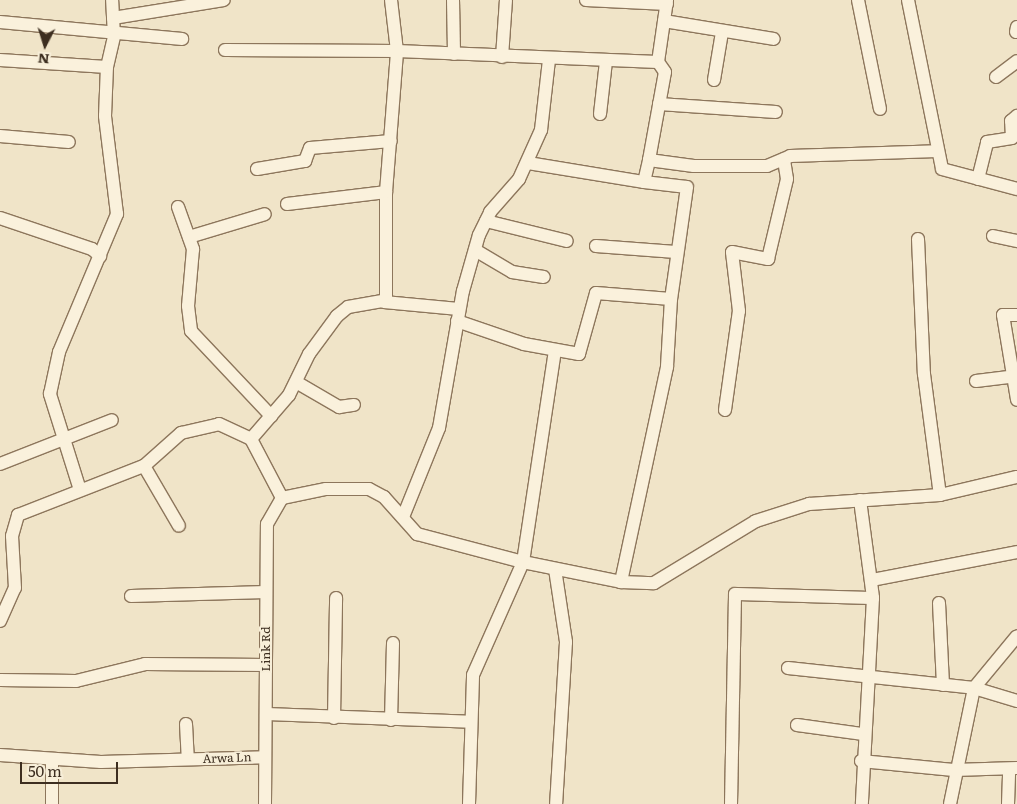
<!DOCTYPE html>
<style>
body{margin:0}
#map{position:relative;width:1017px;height:804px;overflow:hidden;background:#f0e4c8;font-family:Literata,serif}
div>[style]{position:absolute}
.roads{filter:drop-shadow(1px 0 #8d765c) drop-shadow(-1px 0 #8d765c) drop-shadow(0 1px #8d765c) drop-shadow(0 -1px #8d765c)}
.street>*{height:12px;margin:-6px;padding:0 6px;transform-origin:6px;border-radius:6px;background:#faf1dc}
span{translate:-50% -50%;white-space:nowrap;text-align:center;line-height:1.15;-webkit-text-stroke:4px #f7eed8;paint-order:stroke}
.street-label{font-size:12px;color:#3d2e20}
.north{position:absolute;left:20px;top:20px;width:50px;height:50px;-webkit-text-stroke:4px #f7eed8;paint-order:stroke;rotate:185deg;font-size:14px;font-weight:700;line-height:20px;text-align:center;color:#3d2e20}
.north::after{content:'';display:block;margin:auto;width:18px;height:22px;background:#3d2e20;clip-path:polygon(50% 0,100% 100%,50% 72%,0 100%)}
.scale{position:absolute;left:20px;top:762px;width:98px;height:22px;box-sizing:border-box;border:2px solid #3d2e20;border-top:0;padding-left:6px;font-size:15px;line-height:18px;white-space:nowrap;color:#3d2e20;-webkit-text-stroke:4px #f7eed8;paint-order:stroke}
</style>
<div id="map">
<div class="roads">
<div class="street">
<div style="left:453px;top:0;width:54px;rotate:88.9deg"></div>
<div style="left:586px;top:0;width:81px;rotate:2.8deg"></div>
<div style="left:858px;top:0;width:111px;rotate:78.6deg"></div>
<div style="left:908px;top:0;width:172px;rotate:78.6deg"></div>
<div style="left:942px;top:169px;width:78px;rotate:14.9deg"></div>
<div style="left:113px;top:18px;width:112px;rotate:-9.2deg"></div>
<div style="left:664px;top:21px;width:111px;rotate:9.3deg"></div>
<div style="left:0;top:22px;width:183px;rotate:5.3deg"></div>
<div style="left:1016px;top:32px;width:5px;rotate:-79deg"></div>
<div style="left:225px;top:50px;width:172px;rotate:0.3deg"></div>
<div style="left:397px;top:51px;width:261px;rotate:2.4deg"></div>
<div style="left:502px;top:57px;width:57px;rotate:-86deg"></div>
<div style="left:0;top:60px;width:107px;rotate:3.7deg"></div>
<div style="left:996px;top:77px;width:26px;rotate:-37deg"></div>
<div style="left:714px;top:80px;width:49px;rotate:-80.5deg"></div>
<div style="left:659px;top:104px;width:117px;rotate:3.9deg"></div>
<div style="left:600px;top:114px;width:53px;rotate:-83.5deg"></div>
<div style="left:0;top:136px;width:69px;rotate:5deg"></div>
<div style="left:649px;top:160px;width:89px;rotate:-79.7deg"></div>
<div style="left:665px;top:72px;width:12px;rotate:-125deg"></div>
<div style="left:658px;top:62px;width:63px;rotate:-81.7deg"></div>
<div style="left:528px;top:163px;width:118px;rotate:9.3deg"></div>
<div style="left:644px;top:182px;width:23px;rotate:-77deg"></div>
<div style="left:649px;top:160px;width:45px;rotate:7.6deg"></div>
<div style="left:694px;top:166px;width:73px"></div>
<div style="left:767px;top:166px;width:25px;rotate:-23deg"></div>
<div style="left:790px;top:156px;width:147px;rotate:-1.9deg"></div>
<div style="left:257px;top:169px;width:49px;rotate:-9.5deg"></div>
<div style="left:305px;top:161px;width:14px;rotate:-69deg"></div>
<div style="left:310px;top:148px;width:81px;rotate:-4.9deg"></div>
<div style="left:978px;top:179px;width:38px;rotate:-76deg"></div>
<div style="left:987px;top:142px;width:25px;rotate:-9deg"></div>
<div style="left:1012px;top:138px;width:17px;rotate:-93deg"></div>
<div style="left:1011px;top:121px;width:8px;rotate:-40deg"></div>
<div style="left:644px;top:182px;width:43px;rotate:6.6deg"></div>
<div style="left:687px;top:187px;width:113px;rotate:98.1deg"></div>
<div style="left:287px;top:204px;width:100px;rotate:-6.9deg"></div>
<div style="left:178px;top:207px;width:45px;rotate:70.3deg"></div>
<div style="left:193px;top:249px;width:57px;rotate:95deg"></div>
<div style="left:188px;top:306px;width:25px;rotate:83deg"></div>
<div style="left:191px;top:331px;width:117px;rotate:46.7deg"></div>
<div style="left:0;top:218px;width:97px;rotate:18.6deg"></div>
<div style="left:92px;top:249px;width:11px;rotate:41deg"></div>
<div style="left:486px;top:221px;width:83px;rotate:13.9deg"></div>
<div style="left:993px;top:236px;width:25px;rotate:12deg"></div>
<div style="left:189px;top:237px;width:79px;rotate:-16.8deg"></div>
<div style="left:918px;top:239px;width:135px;rotate:87.5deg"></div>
<div style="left:924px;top:374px;width:122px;rotate:82.5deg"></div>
<div style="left:596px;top:246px;width:80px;rotate:4.3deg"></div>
<div style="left:475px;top:250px;width:43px;rotate:30.7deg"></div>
<div style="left:512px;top:272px;width:32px;rotate:9deg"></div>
<div style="left:384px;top:302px;width:75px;rotate:5.3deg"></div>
<div style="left:1017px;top:315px;width:14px;rotate:180deg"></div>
<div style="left:1003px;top:315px;width:86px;rotate:80.6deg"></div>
<div style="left:457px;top:321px;width:71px;rotate:18.9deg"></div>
<div style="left:524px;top:344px;width:56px;rotate:10.3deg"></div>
<div style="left:579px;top:354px;width:63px;rotate:-74.4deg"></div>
<div style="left:596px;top:293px;width:75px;rotate:4.6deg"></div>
<div style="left:671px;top:299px;width:68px;rotate:93.4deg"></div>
<div style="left:667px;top:367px;width:220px;rotate:102.1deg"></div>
<div style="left:976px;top:381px;width:41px;rotate:-7deg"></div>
<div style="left:296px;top:382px;width:50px;rotate:30.2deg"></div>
<div style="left:339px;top:407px;width:15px;rotate:-8deg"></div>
<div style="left:725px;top:410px;width:100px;rotate:-82deg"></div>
<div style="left:739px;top:311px;width:59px;rotate:-96.8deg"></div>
<div style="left:732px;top:252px;width:37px;rotate:11deg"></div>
<div style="left:768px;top:259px;width:82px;rotate:-76.6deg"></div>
<div style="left:787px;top:179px;width:20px;rotate:-99deg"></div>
<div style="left:251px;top:439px;width:58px;rotate:-49.2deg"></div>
<div style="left:289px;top:395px;width:46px;rotate:-64deg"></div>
<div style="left:309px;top:354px;width:47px;rotate:-53.6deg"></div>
<div style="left:337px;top:316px;width:14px;rotate:-39deg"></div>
<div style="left:348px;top:307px;width:39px;rotate:-10deg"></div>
<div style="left:386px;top:300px;width:108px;rotate:-90deg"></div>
<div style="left:386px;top:192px;width:141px;rotate:-85.5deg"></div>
<div style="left:397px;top:51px;width:51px;rotate:-96.7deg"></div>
<div style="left:0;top:464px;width:120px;rotate:-21.4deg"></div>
<div style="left:144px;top:466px;width:69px;rotate:59.7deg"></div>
<div style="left:80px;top:490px;width:101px;rotate:-107.4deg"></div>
<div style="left:50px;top:394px;width:43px;rotate:-77.9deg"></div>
<div style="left:59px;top:352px;width:150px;rotate:-67.2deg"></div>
<div style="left:117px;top:214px;width:99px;rotate:-97deg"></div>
<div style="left:105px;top:116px;width:49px;rotate:-87.7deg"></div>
<div style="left:107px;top:67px;width:32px;rotate:-77deg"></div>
<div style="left:114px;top:36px;width:36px;rotate:-93deg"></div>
<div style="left:860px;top:500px;width:99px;rotate:82.4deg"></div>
<div style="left:873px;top:598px;width:206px;rotate:93.1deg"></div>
<div style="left:403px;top:517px;width:96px;rotate:-68deg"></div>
<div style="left:439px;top:428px;width:139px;rotate:-80.1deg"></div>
<div style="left:463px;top:291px;width:58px;rotate:-74.1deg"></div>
<div style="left:479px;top:235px;width:25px;rotate:-64deg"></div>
<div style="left:490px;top:212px;width:44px;rotate:-48.7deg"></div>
<div style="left:519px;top:179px;width:54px;rotate:-65.8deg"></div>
<div style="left:541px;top:130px;width:70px;rotate:-83.5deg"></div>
<div style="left:555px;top:569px;width:74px;rotate:81.4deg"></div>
<div style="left:566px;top:642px;width:162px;rotate:93.5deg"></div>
<div style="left:872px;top:580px;width:148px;rotate:-10.9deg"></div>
<div style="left:131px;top:596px;width:135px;rotate:-1.7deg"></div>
<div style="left:939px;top:603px;width:82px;rotate:87.2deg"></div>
<div style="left:0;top:621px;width:36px;rotate:-66deg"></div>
<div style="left:15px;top:588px;width:52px;rotate:-93.3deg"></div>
<div style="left:12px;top:536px;width:22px;rotate:-74deg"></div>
<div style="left:18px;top:515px;width:135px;rotate:-21.3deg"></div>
<div style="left:144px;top:466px;width:50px;rotate:-41.7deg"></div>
<div style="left:181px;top:433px;width:39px;rotate:-13deg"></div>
<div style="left:219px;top:424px;width:35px;rotate:25deg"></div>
<div style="left:251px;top:439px;width:67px;rotate:62.3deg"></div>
<div style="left:282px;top:498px;width:45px;rotate:-11.6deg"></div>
<div style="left:326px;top:489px;width:43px"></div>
<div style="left:369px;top:489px;width:17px;rotate:28deg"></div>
<div style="left:384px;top:497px;width:50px;rotate:48.3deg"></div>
<div style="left:417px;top:534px;width:110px;rotate:14.8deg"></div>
<div style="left:523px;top:562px;width:100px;rotate:11.5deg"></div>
<div style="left:621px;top:582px;width:33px;rotate:2deg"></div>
<div style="left:654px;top:583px;width:119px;rotate:-31.3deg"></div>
<div style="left:756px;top:521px;width:56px;rotate:-17.8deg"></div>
<div style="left:809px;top:504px;width:131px;rotate:-3.9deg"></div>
<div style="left:940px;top:495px;width:79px;rotate:-13.2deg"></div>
<div style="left:788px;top:668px;width:187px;rotate:6.1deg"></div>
<div style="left:974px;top:688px;width:45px;rotate:16.8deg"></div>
<div style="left:0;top:680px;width:76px;rotate:0.8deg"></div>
<div style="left:76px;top:681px;width:71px;rotate:-13.8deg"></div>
<div style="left:145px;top:664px;width:121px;rotate:0.5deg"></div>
<div style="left:266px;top:714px;width:205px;rotate:2.2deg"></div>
<div style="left:334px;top:718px;width:120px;rotate:-89deg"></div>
<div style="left:391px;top:720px;width:77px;rotate:-88.5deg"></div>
<div style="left:186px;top:724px;width:35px;rotate:87deg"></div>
<div style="left:797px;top:725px;width:67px;rotate:7.8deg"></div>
<div style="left:0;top:755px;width:101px;rotate:4deg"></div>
<div style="left:101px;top:762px;width:164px;rotate:-1.7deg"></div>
<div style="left:861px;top:761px;width:93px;rotate:5.5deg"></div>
<div style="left:954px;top:770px;width:63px;rotate:-1.8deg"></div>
<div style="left:52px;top:804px;width:45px;rotate:-90deg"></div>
<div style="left:265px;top:804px;width:280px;rotate:-89.6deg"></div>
<div style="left:267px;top:524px;width:30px;rotate:-60deg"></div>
<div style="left:469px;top:804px;width:129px;rotate:-88.2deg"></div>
<div style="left:473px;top:675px;width:124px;rotate:-66.1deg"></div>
<div style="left:523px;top:562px;width:214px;rotate:-81.4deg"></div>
<div style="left:731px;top:804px;width:210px;rotate:-88.9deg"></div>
<div style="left:735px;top:594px;width:138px;rotate:1.7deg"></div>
<div style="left:950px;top:804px;width:118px;rotate:-78.3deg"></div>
<div style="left:974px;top:688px;width:67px;rotate:-50.4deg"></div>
<div style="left:1008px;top:804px;width:35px;rotate:-88deg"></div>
</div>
</div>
<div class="street-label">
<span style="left:266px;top:649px;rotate:-90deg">Link Rd</span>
<span style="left:227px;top:758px;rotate:-2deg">Arwa Ln</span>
</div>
<div class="north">N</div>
<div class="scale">50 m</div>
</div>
